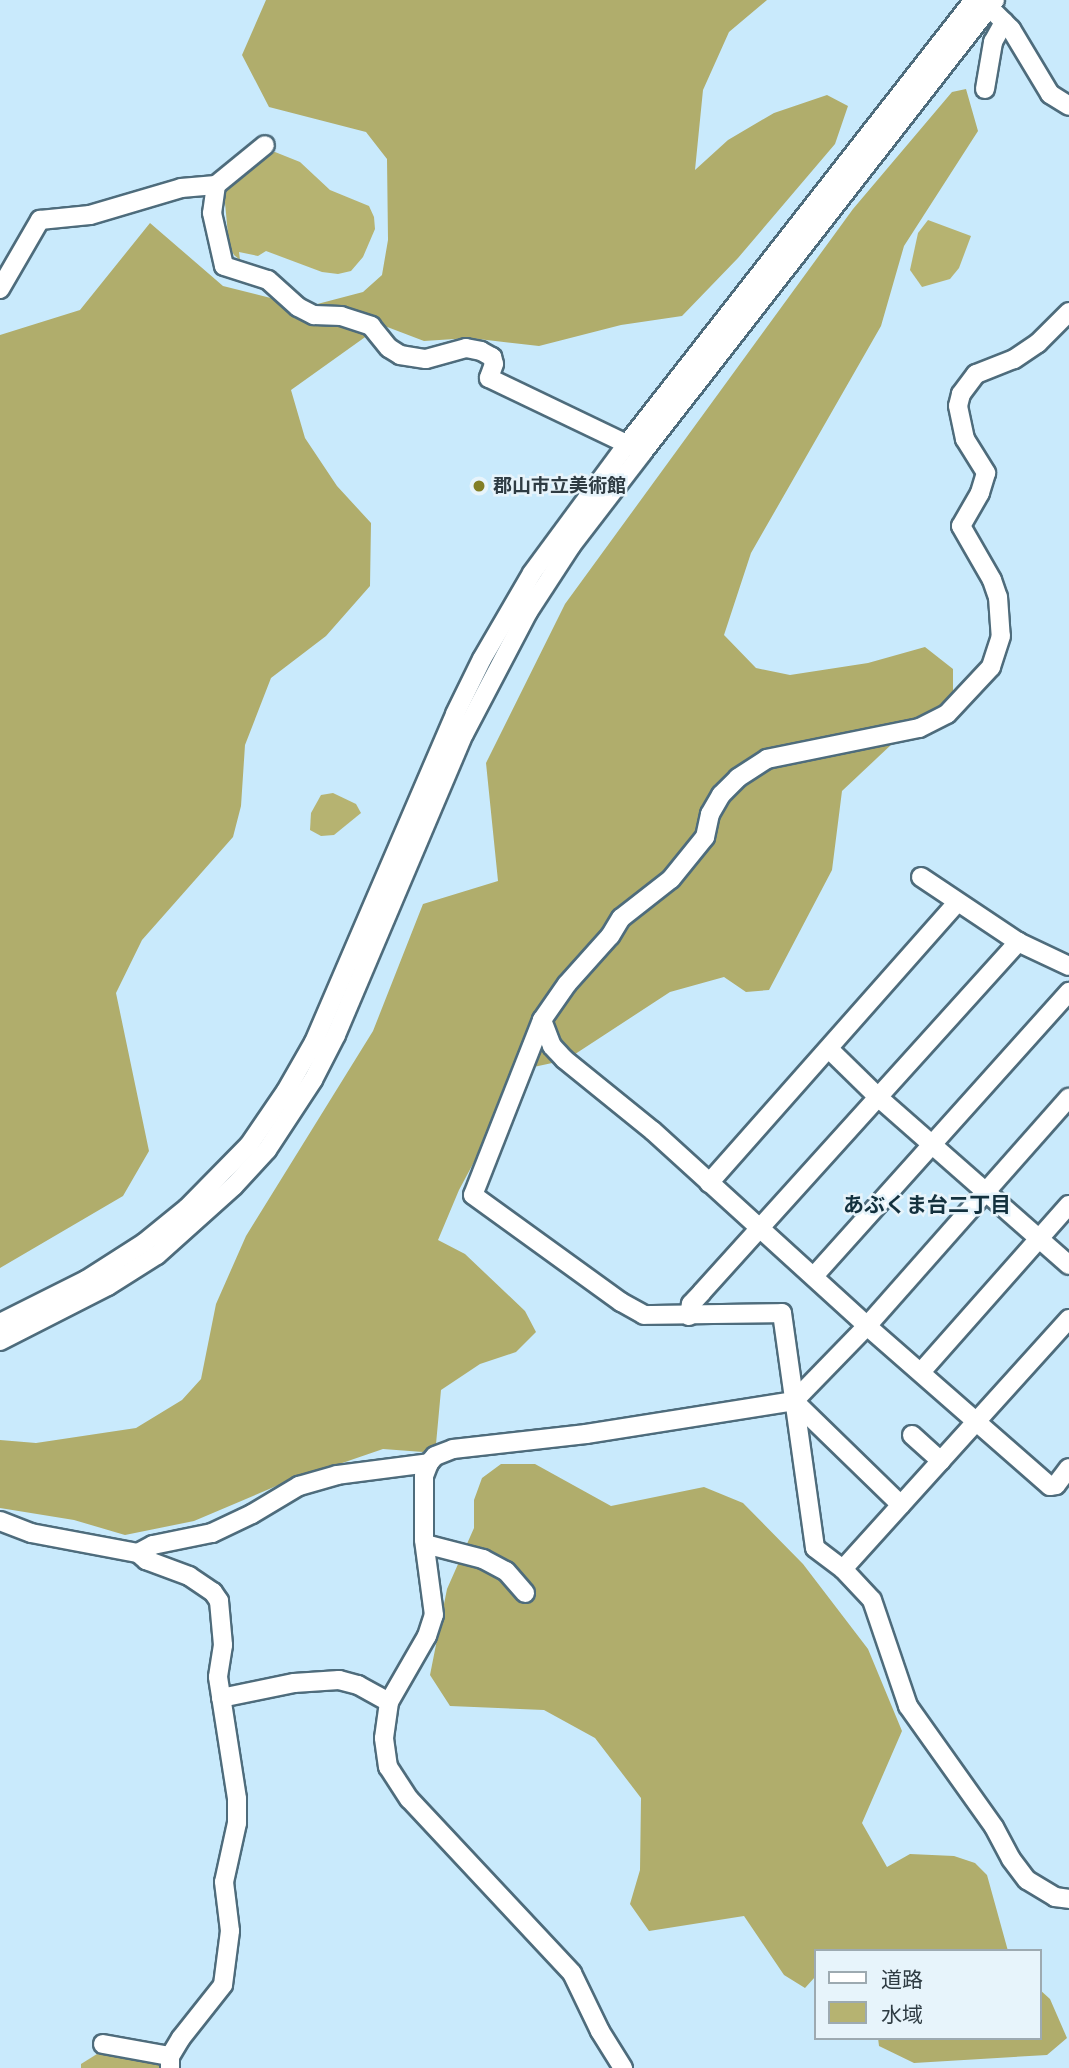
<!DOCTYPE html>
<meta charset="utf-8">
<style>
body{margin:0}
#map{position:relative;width:1069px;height:2068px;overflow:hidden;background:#c9eafc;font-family:"Open Sans","Noto Sans JP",sans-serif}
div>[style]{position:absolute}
.forest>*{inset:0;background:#b0ad6c}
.water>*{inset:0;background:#b6b371}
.roads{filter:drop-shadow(2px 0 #4e6c7c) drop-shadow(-2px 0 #4e6c7c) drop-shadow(0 2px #4e6c7c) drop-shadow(0 -2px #4e6c7c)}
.minor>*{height:18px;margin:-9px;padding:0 9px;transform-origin:9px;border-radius:9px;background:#fff}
.dots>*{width:19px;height:19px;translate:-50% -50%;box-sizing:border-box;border:4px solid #e7f4fb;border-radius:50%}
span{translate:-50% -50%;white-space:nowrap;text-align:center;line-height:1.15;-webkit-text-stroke:5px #e7f4fb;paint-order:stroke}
.poi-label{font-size:19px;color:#2f3c43;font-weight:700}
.left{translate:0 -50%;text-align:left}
.neighbourhood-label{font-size:21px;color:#13313e;font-weight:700}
.legend{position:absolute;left:814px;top:1949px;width:228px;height:91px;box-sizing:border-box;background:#e7f4fb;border:2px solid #9daab1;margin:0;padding:9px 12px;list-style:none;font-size:21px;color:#2f3c43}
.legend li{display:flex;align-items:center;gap:14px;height:35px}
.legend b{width:35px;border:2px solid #9daab1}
</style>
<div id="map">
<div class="forest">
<div style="clip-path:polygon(266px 0,767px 0,729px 32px,703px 90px,695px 170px,728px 140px,774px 113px,827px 95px,848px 106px,835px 144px,738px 258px,682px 316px,621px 325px,539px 346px,470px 338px,424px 341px,382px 325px,291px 390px,305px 438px,337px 486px,371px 523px,370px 586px,326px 636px,271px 678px,245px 745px,241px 806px,233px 837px,142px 940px,116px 993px,149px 1151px,123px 1196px,0 1268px,0 335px,80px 310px,150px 223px,223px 286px,306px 307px,363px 292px,382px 275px,388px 240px,387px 159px,366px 132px,269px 107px,242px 55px)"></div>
<div style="clip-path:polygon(966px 89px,978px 131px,904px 246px,881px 326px,751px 553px,724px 635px,756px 668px,790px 675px,868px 663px,925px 647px,953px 669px,953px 697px,910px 727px,842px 791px,832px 870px,769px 990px,746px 992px,724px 977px,670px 992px,566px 1060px,529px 1068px,497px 1119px,459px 1190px,438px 1240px,465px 1254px,525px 1311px,536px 1332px,516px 1352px,480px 1364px,441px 1390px,436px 1444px,423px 1452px,383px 1449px,281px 1484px,194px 1521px,125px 1535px,74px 1520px,0 1508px,0 1440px,36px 1443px,136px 1428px,182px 1400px,201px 1379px,216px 1304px,246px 1236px,373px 1031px,423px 904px,498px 881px,486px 763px,565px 604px,853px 209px,952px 92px)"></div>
<div style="clip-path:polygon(501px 1464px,535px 1464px,611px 1506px,704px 1487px,743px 1503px,803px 1564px,868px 1649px,902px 1731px,862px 1823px,887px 1867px,910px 1854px,954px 1856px,975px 1863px,987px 1875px,1008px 1951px,815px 1951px,815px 1977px,805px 1988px,784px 1975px,744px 1916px,649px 1931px,630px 1904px,640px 1870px,641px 1798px,595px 1738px,544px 1710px,450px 1706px,430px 1675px,447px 1589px,474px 1528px,474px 1500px,482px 1478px)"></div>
<div style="clip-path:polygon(1039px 1989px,1050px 1999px,1067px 2038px,1047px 2055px,914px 2063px,879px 2046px,878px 2038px,1039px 2038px)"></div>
</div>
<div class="water">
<div style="clip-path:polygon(275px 152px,300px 162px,330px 190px,369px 206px,374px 217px,375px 229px,363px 257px,351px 271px,338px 274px,322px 272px,266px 251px,258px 256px,239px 252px,240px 260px,234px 255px,229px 246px,224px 192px,237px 176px,265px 154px)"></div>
<div style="clip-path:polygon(928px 220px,971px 236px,959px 268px,950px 279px,922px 287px,910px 270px,918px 233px)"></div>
<div style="clip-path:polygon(333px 793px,356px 804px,361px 813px,334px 835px,321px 836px,310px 830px,311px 813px,321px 795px)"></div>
<div style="clip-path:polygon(97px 2054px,152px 2059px,163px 2068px,81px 2068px,81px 2064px)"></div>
</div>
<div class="roads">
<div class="minor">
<div style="left:982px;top:0;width:41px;rotate:45deg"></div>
<div style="left:1011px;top:29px;width:76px;rotate:59deg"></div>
<div style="left:1050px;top:94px;width:22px;rotate:32deg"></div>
<div style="left:985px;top:89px;width:48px;rotate:-80.3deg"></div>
<div style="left:993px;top:42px;width:23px;rotate:-61deg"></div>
<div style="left:216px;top:185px;width:28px;rotate:98deg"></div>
<div style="left:212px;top:213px;width:54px;rotate:77.2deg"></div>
<div style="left:224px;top:266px;width:46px;rotate:17.7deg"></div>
<div style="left:268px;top:280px;width:40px;rotate:42deg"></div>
<div style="left:298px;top:307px;width:18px;rotate:27deg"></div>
<div style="left:314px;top:315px;width:27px;rotate:2deg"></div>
<div style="left:341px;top:316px;width:32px;rotate:18deg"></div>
<div style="left:371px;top:326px;width:28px;rotate:51deg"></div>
<div style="left:389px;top:348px;width:13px;rotate:32deg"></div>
<div style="left:400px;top:355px;width:26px;rotate:9deg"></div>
<div style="left:426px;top:359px;width:41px;rotate:-15.4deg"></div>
<div style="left:466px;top:348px;width:15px;rotate:11deg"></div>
<div style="left:481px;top:351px;width:13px;rotate:29deg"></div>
<div style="left:492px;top:357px;width:7px;rotate:74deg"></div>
<div style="left:494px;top:364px;width:15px;rotate:110deg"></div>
<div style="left:489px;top:378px;width:164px;rotate:25.6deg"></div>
<div style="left:0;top:289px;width:80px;rotate:-59.9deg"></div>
<div style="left:40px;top:220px;width:50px;rotate:-5.7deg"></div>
<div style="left:90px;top:215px;width:95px;rotate:-16.5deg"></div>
<div style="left:181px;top:188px;width:35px;rotate:-5deg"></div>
<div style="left:216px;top:185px;width:63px;rotate:-39.2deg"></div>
<div style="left:1069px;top:312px;width:44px;rotate:135deg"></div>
<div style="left:1038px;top:343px;width:29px;rotate:146deg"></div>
<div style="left:1014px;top:359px;width:41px;rotate:158.5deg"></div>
<div style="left:976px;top:374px;width:25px;rotate:127deg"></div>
<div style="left:961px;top:394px;width:12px;rotate:104deg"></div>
<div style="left:958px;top:406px;width:34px;rotate:78deg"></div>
<div style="left:965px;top:439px;width:40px;rotate:58deg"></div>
<div style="left:986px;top:473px;width:21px;rotate:107deg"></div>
<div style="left:980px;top:493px;width:38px;rotate:120deg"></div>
<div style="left:961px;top:526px;width:62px;rotate:60.1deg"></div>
<div style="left:992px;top:580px;width:18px;rotate:71deg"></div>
<div style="left:998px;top:597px;width:39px;rotate:86deg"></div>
<div style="left:1001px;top:636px;width:33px;rotate:108deg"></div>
<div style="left:991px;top:667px;width:64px;rotate:133.1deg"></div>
<div style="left:947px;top:714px;width:31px;rotate:153deg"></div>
<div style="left:919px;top:728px;width:155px;rotate:168.5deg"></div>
<div style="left:767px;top:759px;width:35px;rotate:147deg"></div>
<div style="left:738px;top:778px;width:24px;rotate:135deg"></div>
<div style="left:721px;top:795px;width:22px;rotate:120deg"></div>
<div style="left:710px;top:814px;width:24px;rotate:102deg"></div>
<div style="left:705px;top:837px;width:54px;rotate:129deg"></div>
<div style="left:671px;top:879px;width:63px;rotate:142deg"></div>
<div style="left:621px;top:918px;width:21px;rotate:121deg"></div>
<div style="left:610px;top:936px;width:64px;rotate:131.9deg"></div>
<div style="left:567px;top:984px;width:44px;rotate:124.8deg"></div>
<div style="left:542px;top:1020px;width:188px;rotate:111.5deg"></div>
<div style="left:473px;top:1195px;width:183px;rotate:35.9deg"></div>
<div style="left:621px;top:1302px;width:26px;rotate:29deg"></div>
<div style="left:644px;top:1315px;width:138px;rotate:-0.8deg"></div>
<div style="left:782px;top:1313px;width:237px;rotate:82deg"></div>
<div style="left:815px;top:1548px;width:35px;rotate:37deg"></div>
<div style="left:843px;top:1569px;width:42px;rotate:46.9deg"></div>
<div style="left:872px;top:1600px;width:112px;rotate:71.2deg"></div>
<div style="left:908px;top:1706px;width:148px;rotate:54.6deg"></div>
<div style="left:994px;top:1827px;width:36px;rotate:62deg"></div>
<div style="left:1011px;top:1859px;width:26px;rotate:53deg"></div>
<div style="left:1027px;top:1880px;width:33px;rotate:31deg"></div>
<div style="left:1055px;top:1897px;width:14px;rotate:8deg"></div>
<div style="left:921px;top:877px;width:117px;rotate:33.8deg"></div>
<div style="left:1018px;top:942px;width:56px;rotate:25.2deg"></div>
<div style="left:542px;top:1020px;width:28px;rotate:69deg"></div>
<div style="left:552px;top:1046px;width:18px;rotate:47deg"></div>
<div style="left:564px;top:1059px;width:114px;rotate:39deg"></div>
<div style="left:653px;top:1131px;width:290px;rotate:42.3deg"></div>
<div style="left:867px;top:1326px;width:243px;rotate:41.2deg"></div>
<div style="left:1050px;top:1486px;width:6px;rotate:-9deg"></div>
<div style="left:1056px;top:1485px;width:21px;rotate:-53deg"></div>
<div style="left:829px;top:1049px;width:70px;rotate:44.4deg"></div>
<div style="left:879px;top:1098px;width:253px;rotate:41.3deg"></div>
<div style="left:709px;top:1183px;width:374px;rotate:-48.5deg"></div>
<div style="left:814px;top:1276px;width:382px;rotate:-48.1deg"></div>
<div style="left:689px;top:1316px;width:12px;rotate:-81deg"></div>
<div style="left:691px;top:1304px;width:16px;rotate:-47deg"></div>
<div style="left:702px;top:1292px;width:472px;rotate:-47.9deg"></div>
<div style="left:0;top:1323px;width:96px;rotate:-26.6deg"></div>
<div style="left:86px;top:1280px;width:69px;rotate:-32.5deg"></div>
<div style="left:144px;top:1243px;width:55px;rotate:-39.1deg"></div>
<div style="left:187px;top:1208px;width:88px;rotate:-45.5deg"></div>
<div style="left:249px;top:1145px;width:65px;rotate:-55.6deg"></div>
<div style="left:286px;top:1091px;width:56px;rotate:-60.3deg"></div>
<div style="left:314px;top:1042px;width:357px;rotate:-66.7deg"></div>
<div style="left:455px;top:714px;width:61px;rotate:-63.9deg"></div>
<div style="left:482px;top:659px;width:99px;rotate:-59.8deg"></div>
<div style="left:532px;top:573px;width:160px;rotate:-53.6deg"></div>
<div style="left:627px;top:444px;width:564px;rotate:-51.99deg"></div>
<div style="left:0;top:1341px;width:121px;rotate:-27deg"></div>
<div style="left:108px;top:1286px;width:58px;rotate:-32.3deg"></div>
<div style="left:157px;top:1255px;width:103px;rotate:-41.9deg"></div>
<div style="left:234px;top:1186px;width:49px;rotate:-47.5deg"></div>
<div style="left:267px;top:1150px;width:84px;rotate:-56.7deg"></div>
<div style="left:313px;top:1080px;width:51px;rotate:-62.9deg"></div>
<div style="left:336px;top:1035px;width:327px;rotate:-67deg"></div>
<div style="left:464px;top:734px;width:138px;rotate:-62.3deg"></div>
<div style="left:528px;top:612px;width:79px;rotate:-56.9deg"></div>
<div style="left:571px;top:546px;width:118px;rotate:-52.5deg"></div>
<div style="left:643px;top:452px;width:573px;rotate:-52.09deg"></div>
<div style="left:921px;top:1372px;width:223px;rotate:-48.5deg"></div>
<div style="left:794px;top:1401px;width:149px;rotate:44.2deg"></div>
<div style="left:912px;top:1435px;width:39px;rotate:42deg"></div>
<div style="left:0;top:1521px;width:33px;rotate:21deg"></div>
<div style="left:31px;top:1533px;width:109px;rotate:10.6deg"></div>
<div style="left:138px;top:1553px;width:17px;rotate:-28deg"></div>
<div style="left:153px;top:1545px;width:60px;rotate:-11.5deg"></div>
<div style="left:212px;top:1533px;width:44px;rotate:-25.4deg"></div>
<div style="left:252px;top:1514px;width:55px;rotate:-30.8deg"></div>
<div style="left:299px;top:1486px;width:40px;rotate:-16deg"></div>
<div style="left:337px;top:1475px;width:93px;rotate:-7.4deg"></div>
<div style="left:425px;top:1544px;width:60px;rotate:14.5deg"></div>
<div style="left:483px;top:1559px;width:26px;rotate:28deg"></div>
<div style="left:506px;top:1571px;width:29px;rotate:49deg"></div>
<div style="left:138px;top:1553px;width:11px;rotate:41deg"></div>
<div style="left:146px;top:1560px;width:46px;rotate:20.4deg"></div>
<div style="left:189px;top:1576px;width:29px;rotate:34deg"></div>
<div style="left:213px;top:1592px;width:11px;rotate:56deg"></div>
<div style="left:219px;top:1601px;width:44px;rotate:84.8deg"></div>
<div style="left:223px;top:1645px;width:32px;rotate:99deg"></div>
<div style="left:218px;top:1677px;width:123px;rotate:81.1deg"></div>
<div style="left:237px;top:1799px;width:24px;rotate:90deg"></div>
<div style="left:237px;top:1823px;width:60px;rotate:102.4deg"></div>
<div style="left:224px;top:1882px;width:49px;rotate:83deg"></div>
<div style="left:230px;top:1931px;width:54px;rotate:97.4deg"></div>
<div style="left:223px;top:1985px;width:68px;rotate:128.4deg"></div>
<div style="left:181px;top:2038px;width:21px;rotate:121deg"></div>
<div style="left:170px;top:2056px;width:12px;rotate:90deg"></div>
<div style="left:843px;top:1569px;width:337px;rotate:-47.9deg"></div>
<div style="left:221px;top:1698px;width:75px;rotate:-11.6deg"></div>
<div style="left:294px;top:1683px;width:45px;rotate:-3.8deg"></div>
<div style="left:339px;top:1680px;width:20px;rotate:15deg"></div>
<div style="left:358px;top:1685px;width:35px;rotate:29deg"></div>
<div style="left:103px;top:2044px;width:68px;rotate:10.2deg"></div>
<div style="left:623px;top:2068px;width:44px;rotate:-121.9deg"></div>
<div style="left:600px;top:2031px;width:64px;rotate:-115.8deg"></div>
<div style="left:572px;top:1973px;width:238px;rotate:-133.1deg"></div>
<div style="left:409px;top:1799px;width:38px;rotate:-123deg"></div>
<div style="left:388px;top:1767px;width:29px;rotate:-98deg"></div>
<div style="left:384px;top:1738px;width:36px;rotate:-82deg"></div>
<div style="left:389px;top:1702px;width:76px;rotate:-60.1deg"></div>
<div style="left:427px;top:1636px;width:22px;rotate:-72deg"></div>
<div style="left:434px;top:1615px;width:76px;rotate:-97.6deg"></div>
<div style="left:424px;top:1540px;width:64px;rotate:-90deg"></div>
<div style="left:424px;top:1476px;width:14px;rotate:-69deg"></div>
<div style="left:429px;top:1463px;width:9px;rotate:-49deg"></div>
<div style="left:435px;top:1456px;width:19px;rotate:-21deg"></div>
<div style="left:453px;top:1449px;width:134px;rotate:-6.4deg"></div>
<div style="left:586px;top:1434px;width:211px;rotate:-9deg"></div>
<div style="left:794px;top:1401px;width:105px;rotate:-45.8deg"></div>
<div style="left:867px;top:1326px;width:305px;rotate:-48.5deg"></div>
</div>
</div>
<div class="dots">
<div style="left:479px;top:486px;background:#827e25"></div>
</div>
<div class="poi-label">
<span class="left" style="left:493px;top:486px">郡山市立美術館</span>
</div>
<div class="neighbourhood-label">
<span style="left:927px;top:1204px">あぶくま台二丁目</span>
</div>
<ul class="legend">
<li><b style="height:9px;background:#fff"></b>道路</li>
<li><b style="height:19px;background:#b6b371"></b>水域</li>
</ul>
</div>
